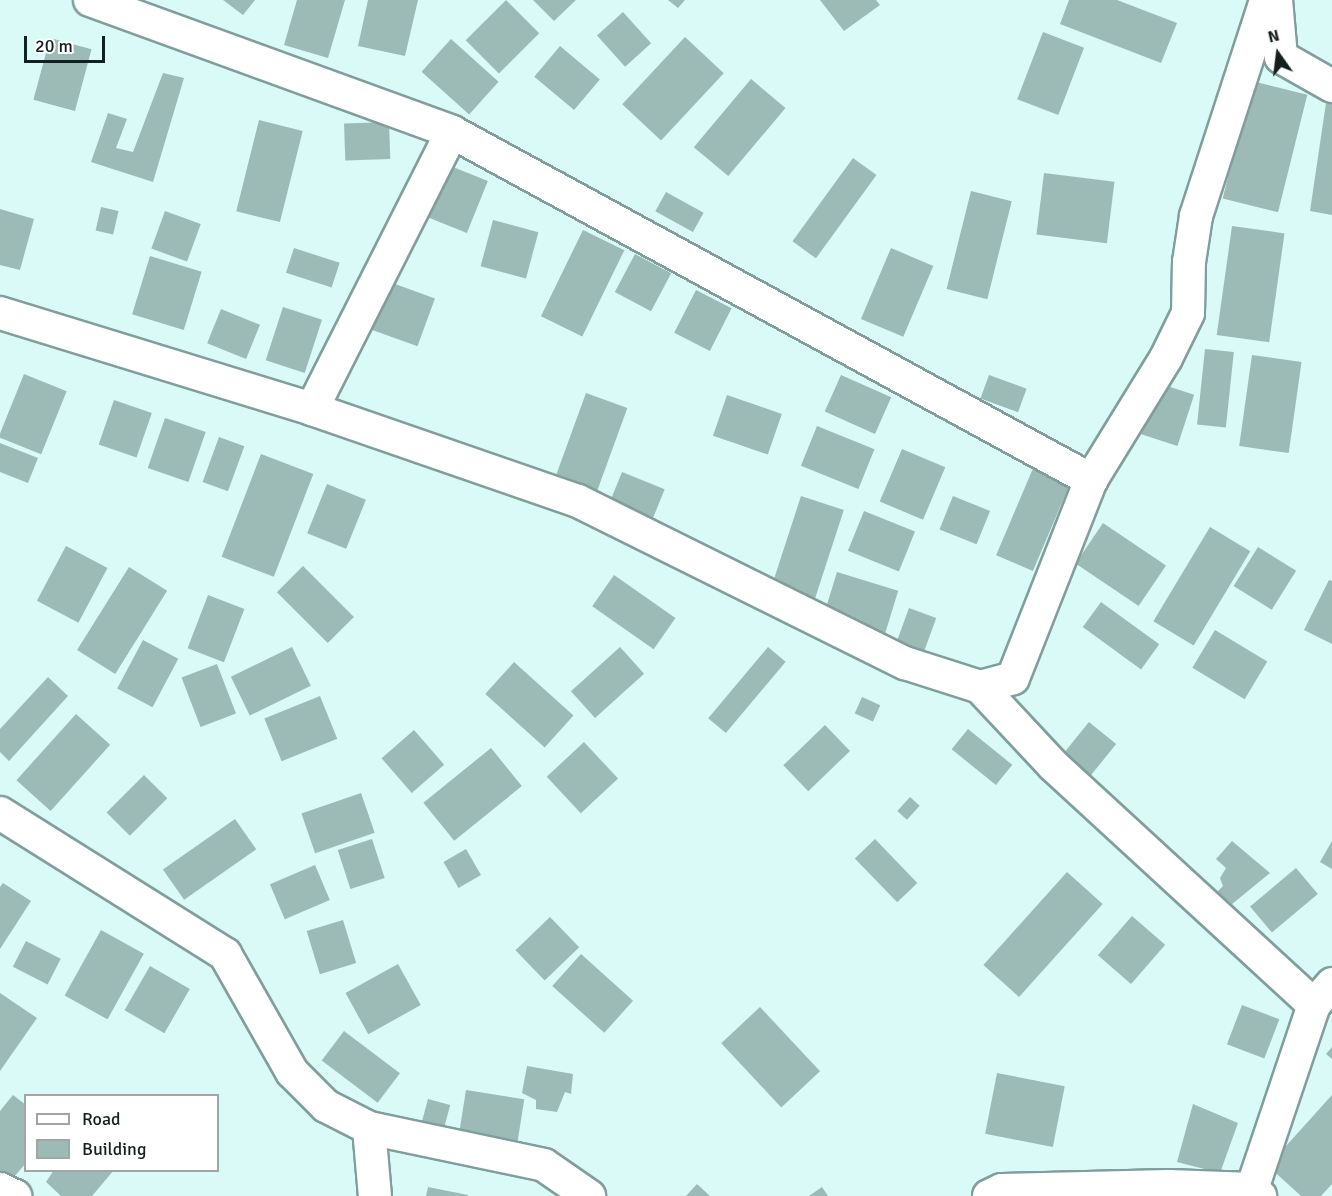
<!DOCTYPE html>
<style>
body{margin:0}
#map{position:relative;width:1332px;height:1196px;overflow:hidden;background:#d9faf6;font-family:Signika,sans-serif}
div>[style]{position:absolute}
.building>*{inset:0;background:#9cbbb7;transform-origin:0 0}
.roads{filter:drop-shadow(2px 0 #809f9c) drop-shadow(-2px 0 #809f9c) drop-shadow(0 2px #809f9c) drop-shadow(0 -2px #809f9c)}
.street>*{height:32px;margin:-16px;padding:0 16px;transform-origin:16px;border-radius:16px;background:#fff}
span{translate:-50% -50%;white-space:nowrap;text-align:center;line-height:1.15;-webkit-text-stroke:4.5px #fff;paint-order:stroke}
.legend{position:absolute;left:24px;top:1094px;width:195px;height:78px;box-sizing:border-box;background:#fff;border:2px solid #a1a6a5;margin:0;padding:8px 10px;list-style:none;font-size:18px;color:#14201f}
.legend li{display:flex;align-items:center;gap:12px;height:30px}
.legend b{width:30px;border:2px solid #a1a6a5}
.north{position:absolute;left:1248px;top:24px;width:60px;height:60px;-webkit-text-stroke:4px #fff;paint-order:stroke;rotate:346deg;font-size:16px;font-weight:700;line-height:24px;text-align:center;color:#14201f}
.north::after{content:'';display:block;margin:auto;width:21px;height:27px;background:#14201f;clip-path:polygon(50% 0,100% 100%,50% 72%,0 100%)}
.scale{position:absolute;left:24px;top:36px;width:81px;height:27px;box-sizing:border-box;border:3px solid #14201f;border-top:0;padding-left:8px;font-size:18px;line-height:21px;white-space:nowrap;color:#14201f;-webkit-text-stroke:4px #fff;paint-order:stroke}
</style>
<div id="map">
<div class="building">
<div style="clip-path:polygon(223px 0,255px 0,243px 15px)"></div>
<div style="clip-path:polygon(297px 0,345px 0,328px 58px,284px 45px)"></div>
<div style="clip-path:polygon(368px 0,418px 0,405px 56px,358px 46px)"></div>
<div style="left:506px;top:0;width:47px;height:57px;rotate:45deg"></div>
<div style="clip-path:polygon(533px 0,576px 0,554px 21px)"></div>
<div style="clip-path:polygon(668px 0,685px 0,678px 8px)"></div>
<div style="clip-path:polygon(820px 0,876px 0,880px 5px,844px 31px)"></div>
<div style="clip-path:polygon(1069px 0,1117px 0,1177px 23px,1161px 63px,1060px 24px)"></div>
<div style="left:623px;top:12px;width:42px;height:35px;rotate:48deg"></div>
<div style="left:1043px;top:32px;width:44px;height:72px;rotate:21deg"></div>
<div style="left:685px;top:37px;width:53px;height:92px;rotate:43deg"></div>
<div style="left:50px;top:38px;width:43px;height:64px;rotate:15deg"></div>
<div style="left:451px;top:39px;width:64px;height:44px;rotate:42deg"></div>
<div style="left:560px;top:46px;width:52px;height:40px;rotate:40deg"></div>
<div style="clip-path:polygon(163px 73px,184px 78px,153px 182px,91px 162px,108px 113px,127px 119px,116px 148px,133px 152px)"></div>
<div style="left:751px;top:79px;width:45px;height:89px;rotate:40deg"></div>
<div style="left:1252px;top:81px;width:57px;height:121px;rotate:14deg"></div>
<div style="clip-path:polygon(1326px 103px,1332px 104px,1332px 215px,1310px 211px)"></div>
<div style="left:259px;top:120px;width:45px;height:94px;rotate:14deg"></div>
<div style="left:389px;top:122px;width:37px;height:45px;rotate:88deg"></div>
<div style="left:853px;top:158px;width:29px;height:103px;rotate:36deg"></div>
<div style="left:448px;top:165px;width:43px;height:56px;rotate:22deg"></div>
<div style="left:1044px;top:173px;width:71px;height:62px;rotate:7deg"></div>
<div style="left:971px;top:191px;width:42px;height:101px;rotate:14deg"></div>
<div style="left:666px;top:192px;width:43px;height:22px;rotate:29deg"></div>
<div style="left:101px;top:207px;width:18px;height:24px;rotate:13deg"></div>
<div style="clip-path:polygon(0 209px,34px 219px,20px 270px,0 265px)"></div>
<div style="left:165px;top:211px;width:38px;height:40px;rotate:20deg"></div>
<div style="left:493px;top:220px;width:47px;height:48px;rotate:15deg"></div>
<div style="left:1232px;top:226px;width:53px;height:110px;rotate:8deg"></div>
<div style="left:583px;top:230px;width:46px;height:96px;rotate:26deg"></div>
<div style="left:294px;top:248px;width:48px;height:26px;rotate:18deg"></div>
<div style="left:891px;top:248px;width:46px;height:77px;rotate:23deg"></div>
<div style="left:635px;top:254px;width:41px;height:43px;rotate:28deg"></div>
<div style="left:150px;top:256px;width:54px;height:61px;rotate:17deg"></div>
<div style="left:387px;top:281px;width:51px;height:51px;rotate:20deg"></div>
<div style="left:696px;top:290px;width:40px;height:48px;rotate:27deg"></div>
<div style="left:283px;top:307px;width:41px;height:56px;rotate:18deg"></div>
<div style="left:221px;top:309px;width:42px;height:37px;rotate:22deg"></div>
<div style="left:1205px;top:349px;width:29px;height:76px;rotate:6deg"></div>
<div style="left:1252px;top:355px;width:50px;height:92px;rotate:8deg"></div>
<div style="left:24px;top:374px;width:46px;height:68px;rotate:22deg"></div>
<div style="left:841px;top:375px;width:55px;height:40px;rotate:24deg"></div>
<div style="left:989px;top:375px;width:40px;height:25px;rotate:20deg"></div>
<div style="left:1158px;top:383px;width:38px;height:54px;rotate:18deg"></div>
<div style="left:586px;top:393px;width:44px;height:95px;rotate:20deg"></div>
<div style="left:727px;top:395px;width:58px;height:43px;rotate:19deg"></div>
<div style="left:114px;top:400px;width:40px;height:47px;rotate:19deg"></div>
<div style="left:165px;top:418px;width:43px;height:53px;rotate:19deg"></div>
<div style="left:817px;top:426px;width:62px;height:43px;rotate:22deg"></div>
<div style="left:219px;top:437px;width:27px;height:48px;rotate:20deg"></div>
<div style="clip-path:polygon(0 443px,38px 458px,28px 483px,0 472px)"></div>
<div style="left:902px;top:449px;width:47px;height:57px;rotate:23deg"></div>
<div style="left:261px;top:454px;width:56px;height:110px;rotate:21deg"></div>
<div style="left:1034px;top:466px;width:40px;height:97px;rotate:23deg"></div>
<div style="left:622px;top:472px;width:46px;height:33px;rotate:22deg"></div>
<div style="left:327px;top:484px;width:42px;height:53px;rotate:22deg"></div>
<div style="left:801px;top:496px;width:45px;height:97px;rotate:18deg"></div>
<div style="left:953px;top:496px;width:40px;height:36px;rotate:22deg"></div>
<div style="left:864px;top:511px;width:55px;height:43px;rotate:22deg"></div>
<div style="left:1103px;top:523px;width:76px;height:49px;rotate:34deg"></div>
<div style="left:1210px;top:527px;width:47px;height:110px;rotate:31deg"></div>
<div style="left:66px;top:546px;width:47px;height:62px;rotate:28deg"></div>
<div style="left:1258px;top:547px;width:45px;height:46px;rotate:32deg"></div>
<div style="left:303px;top:566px;width:72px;height:37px;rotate:45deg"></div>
<div style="left:129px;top:567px;width:45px;height:98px;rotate:32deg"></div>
<div style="left:837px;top:572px;width:64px;height:44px;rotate:17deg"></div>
<div style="left:614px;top:575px;width:75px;height:38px;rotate:35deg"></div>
<div style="clip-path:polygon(1329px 580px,1332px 581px,1332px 644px,1304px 630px)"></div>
<div style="left:208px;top:595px;width:39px;height:57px;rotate:21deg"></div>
<div style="left:1101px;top:602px;width:72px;height:31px;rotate:36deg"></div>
<div style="left:909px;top:608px;width:29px;height:40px;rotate:20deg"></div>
<div style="left:1215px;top:630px;width:61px;height:44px;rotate:31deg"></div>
<div style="left:143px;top:640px;width:40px;height:55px;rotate:28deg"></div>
<div style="left:292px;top:647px;width:43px;height:68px;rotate:64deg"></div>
<div style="left:620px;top:647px;width:36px;height:66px;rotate:48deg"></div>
<div style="left:768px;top:647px;width:23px;height:93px;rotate:40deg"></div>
<div style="left:514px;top:662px;width:80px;height:43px;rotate:42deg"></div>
<div style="left:217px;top:664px;width:53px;height:38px;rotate:69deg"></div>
<div style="clip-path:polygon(48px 677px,68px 696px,9px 761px,0 752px,0 729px)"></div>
<div style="left:320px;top:696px;width:46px;height:60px;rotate:68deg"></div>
<div style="left:862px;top:697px;width:20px;height:18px;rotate:24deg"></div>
<div style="left:76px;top:714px;width:46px;height:89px;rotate:42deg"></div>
<div style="left:1089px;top:722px;width:35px;height:47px;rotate:39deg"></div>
<div style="left:825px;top:725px;width:36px;height:58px;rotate:46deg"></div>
<div style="left:968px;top:729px;width:57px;height:26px;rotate:39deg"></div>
<div style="left:414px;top:730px;width:46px;height:43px;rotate:49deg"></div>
<div style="left:584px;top:742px;width:50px;height:51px;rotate:47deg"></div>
<div style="left:491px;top:748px;width:49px;height:87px;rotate:51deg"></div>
<div style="left:144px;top:775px;width:33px;height:53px;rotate:45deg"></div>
<div style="left:361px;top:793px;width:42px;height:63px;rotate:71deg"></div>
<div style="left:910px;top:797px;width:13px;height:19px;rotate:42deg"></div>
<div style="left:235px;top:819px;width:37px;height:88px;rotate:55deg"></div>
<div style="left:372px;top:839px;width:41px;height:36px;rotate:72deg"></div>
<div style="left:875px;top:839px;width:61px;height:28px;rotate:46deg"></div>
<div style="clip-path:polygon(1232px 841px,1270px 873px,1226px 909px,1212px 897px,1223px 886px,1220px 878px,1226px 868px,1216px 859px)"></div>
<div style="clip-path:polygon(1332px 841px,1332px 869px,1320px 862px)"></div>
<div style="left:466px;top:849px;width:30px;height:26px;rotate:60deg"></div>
<div style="left:315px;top:865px;width:38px;height:49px;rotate:67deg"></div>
<div style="left:1296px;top:868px;width:34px;height:60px;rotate:50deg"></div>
<div style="left:1067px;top:872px;width:48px;height:125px;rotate:42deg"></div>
<div style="clip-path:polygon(3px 883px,31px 901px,0 949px,0 887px)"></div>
<div style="left:1132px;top:916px;width:44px;height:52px;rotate:41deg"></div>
<div style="left:550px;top:917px;width:42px;height:48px;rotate:46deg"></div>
<div style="left:343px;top:920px;width:45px;height:38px;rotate:73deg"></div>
<div style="left:101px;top:930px;width:49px;height:75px;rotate:29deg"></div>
<div style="left:26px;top:941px;width:39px;height:29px;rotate:27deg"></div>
<div style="left:581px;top:954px;width:70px;height:43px;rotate:42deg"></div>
<div style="left:398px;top:964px;width:47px;height:60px;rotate:61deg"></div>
<div style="left:150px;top:966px;width:46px;height:51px;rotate:30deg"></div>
<div style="clip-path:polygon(0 993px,37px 1018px,0 1071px)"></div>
<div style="left:1242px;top:1005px;width:40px;height:42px;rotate:21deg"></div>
<div style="left:760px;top:1007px;width:88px;height:53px;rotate:47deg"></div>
<div style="left:344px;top:1031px;width:70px;height:37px;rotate:37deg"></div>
<div style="clip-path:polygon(1332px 1047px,1332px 1059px,1326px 1054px)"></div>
<div style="clip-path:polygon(527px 1066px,573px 1074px,571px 1094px,565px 1092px,557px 1112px,536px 1109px,536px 1100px,522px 1093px)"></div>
<div style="left:997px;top:1073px;width:69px;height:62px;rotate:11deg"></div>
<div style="left:466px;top:1090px;width:59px;height:42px;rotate:9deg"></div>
<div style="clip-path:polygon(13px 1095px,26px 1105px,26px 1163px,8px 1184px,0 1177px,0 1111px)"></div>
<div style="clip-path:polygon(1332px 1095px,1332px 1184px,1321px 1196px,1301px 1196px,1268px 1166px)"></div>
<div style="left:428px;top:1099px;width:23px;height:31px;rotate:15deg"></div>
<div style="clip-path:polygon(1193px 1104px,1238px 1123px,1220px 1173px,1177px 1162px)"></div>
<div style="clip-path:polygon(54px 1170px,114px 1170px,92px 1196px,61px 1196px,46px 1182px)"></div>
<div style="clip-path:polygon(697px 1184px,710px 1196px,686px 1196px)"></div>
<div style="clip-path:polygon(428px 1187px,468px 1195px,468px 1196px,426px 1196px)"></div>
<div style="clip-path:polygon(822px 1187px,828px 1196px,809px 1196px)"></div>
</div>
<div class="roads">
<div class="street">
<div style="left:90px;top:0;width:385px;rotate:20deg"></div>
<div style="left:452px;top:132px;width:728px;rotate:28.57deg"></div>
<div style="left:1276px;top:0;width:57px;rotate:85deg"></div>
<div style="left:1281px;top:57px;width:59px;rotate:29.6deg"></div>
<div style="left:0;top:313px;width:326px;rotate:17.1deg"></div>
<div style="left:312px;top:409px;width:281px;rotate:19.1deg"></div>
<div style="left:578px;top:501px;width:365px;rotate:26.4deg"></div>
<div style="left:905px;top:663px;width:79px;rotate:17.7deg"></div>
<div style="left:980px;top:687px;width:108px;rotate:46.9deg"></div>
<div style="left:1054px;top:766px;width:353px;rotate:42.6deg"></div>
<div style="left:312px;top:409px;width:310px;rotate:-63.2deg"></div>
<div style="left:980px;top:687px;width:34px;rotate:-15deg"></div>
<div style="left:1013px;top:678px;width:213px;rotate:-68.5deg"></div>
<div style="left:1091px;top:480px;width:143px;rotate:-58.4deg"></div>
<div style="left:1166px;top:358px;width:50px;rotate:-63.9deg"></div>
<div style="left:1188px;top:313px;width:51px;rotate:-88.9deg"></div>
<div style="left:1189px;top:262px;width:47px;rotate:-81.3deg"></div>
<div style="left:1196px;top:216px;width:227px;rotate:-72deg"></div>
<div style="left:0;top:813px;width:266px;rotate:32.1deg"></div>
<div style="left:225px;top:954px;width:136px;rotate:60.4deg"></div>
<div style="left:292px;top:1072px;width:48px;rotate:45deg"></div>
<div style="left:326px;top:1106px;width:48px;rotate:27.1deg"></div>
<div style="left:369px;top:1128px;width:179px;rotate:11.9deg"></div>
<div style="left:544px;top:1165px;width:55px;rotate:34.6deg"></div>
<div style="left:369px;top:1128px;width:68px;rotate:85deg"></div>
<div style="left:0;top:1189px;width:17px;rotate:25deg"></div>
<div style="left:1252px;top:1189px;width:194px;rotate:-71.4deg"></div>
<div style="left:1314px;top:1005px;width:28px;rotate:-49deg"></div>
<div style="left:989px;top:1196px;width:14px;rotate:-25deg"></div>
<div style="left:1002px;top:1190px;width:167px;rotate:-1.4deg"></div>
<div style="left:1169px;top:1186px;width:83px;rotate:2.1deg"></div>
<div style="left:1252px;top:1189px;width:11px;rotate:41deg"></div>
</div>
</div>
<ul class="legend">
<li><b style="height:8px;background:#fff"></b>Road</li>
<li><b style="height:16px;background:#9cbbb7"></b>Building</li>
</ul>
<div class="north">N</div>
<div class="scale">20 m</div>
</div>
